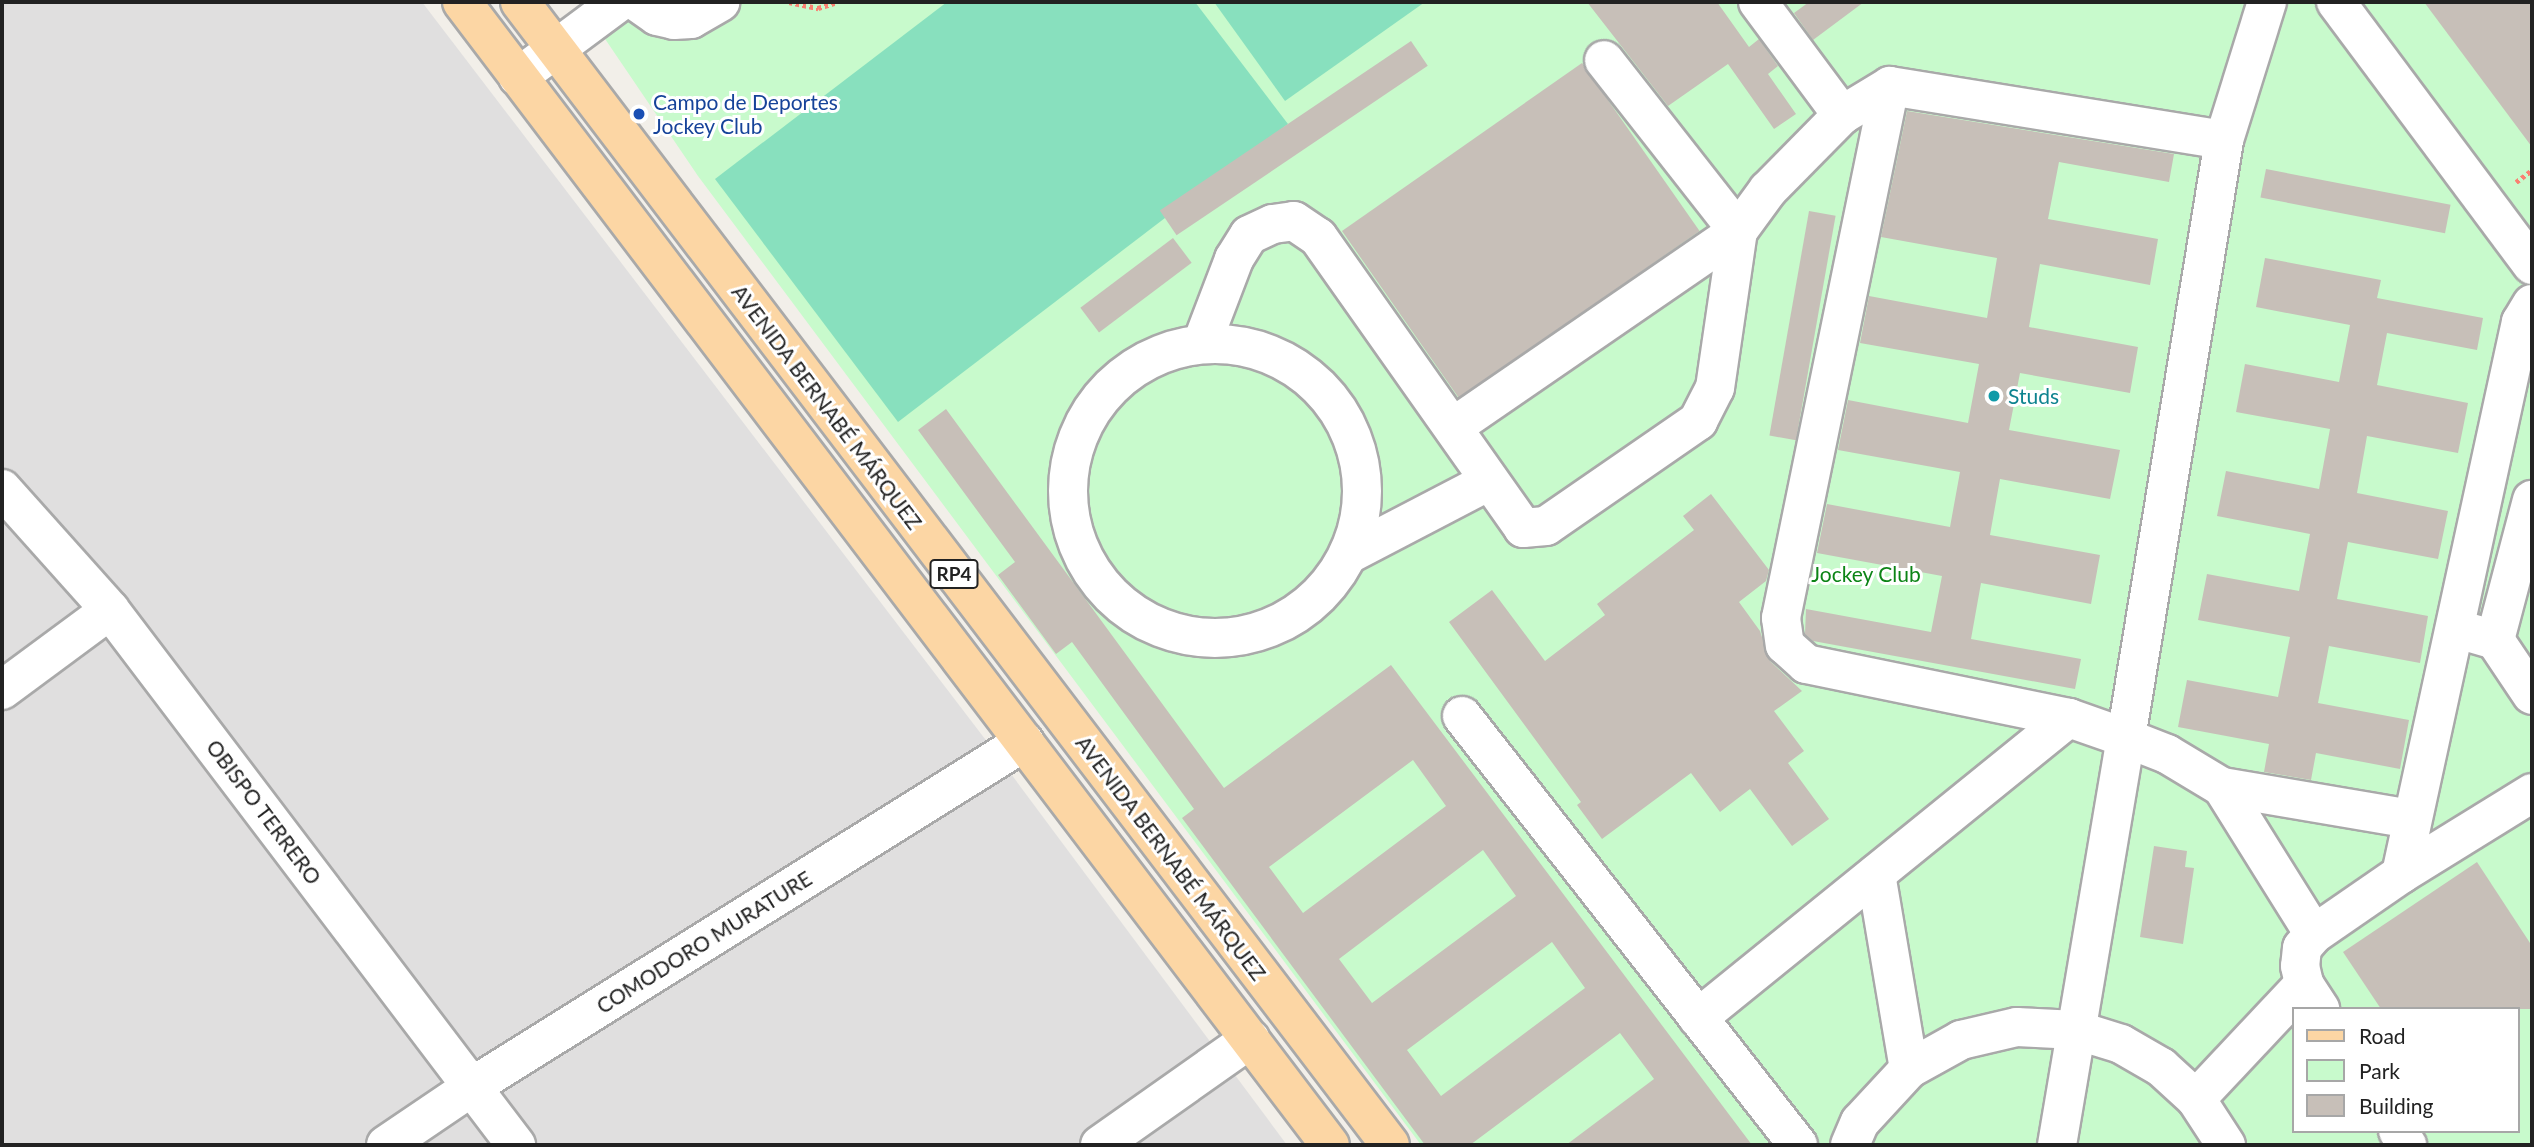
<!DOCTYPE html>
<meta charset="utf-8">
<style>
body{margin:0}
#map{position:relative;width:2534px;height:1147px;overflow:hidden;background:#f2efe9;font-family:Lato,sans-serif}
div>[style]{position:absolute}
.residential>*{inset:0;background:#e0dfdf}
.park>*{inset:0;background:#c8facc}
.pitch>*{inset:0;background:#88e0be}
.building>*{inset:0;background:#c7bfb8;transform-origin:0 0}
.path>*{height:4.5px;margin-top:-2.25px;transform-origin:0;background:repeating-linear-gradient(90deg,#fa8072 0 3.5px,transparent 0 7px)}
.roads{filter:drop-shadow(2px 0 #a9a9a9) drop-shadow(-2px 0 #a9a9a9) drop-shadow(0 2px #a9a9a9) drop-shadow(0 -2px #a9a9a9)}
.minor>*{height:38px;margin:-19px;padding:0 19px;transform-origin:19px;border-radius:19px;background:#fff}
.minor>.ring{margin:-19px;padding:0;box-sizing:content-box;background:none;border:38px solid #fff;border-radius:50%}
.major>*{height:38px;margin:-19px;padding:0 19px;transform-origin:19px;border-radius:19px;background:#fcd6a4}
.dots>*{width:19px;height:19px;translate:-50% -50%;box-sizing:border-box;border:4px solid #fff;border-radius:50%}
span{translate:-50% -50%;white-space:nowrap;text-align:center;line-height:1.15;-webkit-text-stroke:6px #fff;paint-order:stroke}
.shield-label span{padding:2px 5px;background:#fff;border:2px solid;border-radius:5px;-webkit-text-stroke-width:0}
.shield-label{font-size:19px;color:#222;font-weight:700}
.transit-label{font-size:21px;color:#164399}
.left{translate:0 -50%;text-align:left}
.culture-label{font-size:21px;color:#0d838f}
.street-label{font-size:21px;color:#222}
.park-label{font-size:21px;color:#0c8416}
.frame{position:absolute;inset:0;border:4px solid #222;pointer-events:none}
.legend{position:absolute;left:2292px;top:1007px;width:228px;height:126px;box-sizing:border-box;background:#fff;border:2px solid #a7a7a7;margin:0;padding:9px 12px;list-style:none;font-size:21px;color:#222}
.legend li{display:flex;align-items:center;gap:14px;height:35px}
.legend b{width:35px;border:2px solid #a7a7a7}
</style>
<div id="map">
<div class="residential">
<div style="clip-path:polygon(2px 2px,422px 2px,985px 739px,1287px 1145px,2px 1145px)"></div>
</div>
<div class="park">
<div style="clip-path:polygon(evenodd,580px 2px,2532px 2px,2532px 1145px,1421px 1145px,698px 176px,580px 2px,2294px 1009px,2518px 1009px,2518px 1131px,2294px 1131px,2294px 1009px)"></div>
</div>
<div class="pitch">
<div style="clip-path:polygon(947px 2px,1195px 2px,1288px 124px,898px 422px,715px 179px)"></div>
<div style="clip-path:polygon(1214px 2px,1425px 2px,1285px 101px)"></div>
</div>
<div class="building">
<div style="clip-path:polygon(1587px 2px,1717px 2px,1749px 47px,1759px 39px,1778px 66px,1768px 74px,1796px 114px,1774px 129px,1728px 64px,1668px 106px)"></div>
<div style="clip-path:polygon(1809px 2px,1864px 2px,1813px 40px,1794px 13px)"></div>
<div style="clip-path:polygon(2424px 2px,2532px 2px,2532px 147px)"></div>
<div style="left:1411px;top:41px;width:30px;height:303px;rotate:56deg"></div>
<div style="left:1582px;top:63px;width:205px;height:293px;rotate:55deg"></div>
<div style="clip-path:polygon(1907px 111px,2174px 154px,2169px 182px,2059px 162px,2048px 219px,2158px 239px,2150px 285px,2040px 264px,2029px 327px,2138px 347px,2130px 393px,2020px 373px,2009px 430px,2120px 450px,2110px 499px,2000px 479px,1990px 535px,2100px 555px,2091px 604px,1981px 583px,1971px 639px,2081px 659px,2075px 689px,1813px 641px,1805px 634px,1806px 609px,1931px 632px,1942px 576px,1817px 553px,1827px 504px,1950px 527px,1960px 472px,1838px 450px,1848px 400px,1968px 423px,1979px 364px,1860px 343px,1869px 296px,1987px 318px,1997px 258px,1881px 237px)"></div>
<div style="left:2266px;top:169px;width:188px;height:29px;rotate:11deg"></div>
<div style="left:1809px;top:211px;width:27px;height:228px;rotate:10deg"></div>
<div style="left:1173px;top:238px;width:31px;height:116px;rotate:53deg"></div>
<div style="clip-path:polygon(2265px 258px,2381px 280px,2377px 298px,2483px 318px,2477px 350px,2387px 333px,2377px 385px,2468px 403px,2458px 453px,2367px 436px,2357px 493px,2448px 511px,2438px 559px,2348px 542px,2337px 599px,2428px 616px,2420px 663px,2329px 646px,2318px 703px,2409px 720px,2400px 769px,2316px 753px,2311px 780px,2264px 772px,2269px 744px,2178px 727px,2187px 680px,2278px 697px,2290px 637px,2198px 620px,2207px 574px,2299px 591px,2310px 534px,2217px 516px,2226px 471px,2319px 489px,2330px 429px,2236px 412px,2245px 364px,2339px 382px,2350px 325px,2256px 307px)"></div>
<div style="clip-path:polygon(evenodd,946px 409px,1224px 788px,1391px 665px,1752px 1145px,1566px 1145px,1654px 1079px,1620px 1033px,1470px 1145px,1425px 1145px,1182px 818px,1194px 809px,1072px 642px,1056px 654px,998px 575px,1015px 562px,918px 430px,946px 409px,1413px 760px,1446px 806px,1303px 913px,1269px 867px,1413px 760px,946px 409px,1483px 850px,1516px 896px,1372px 1003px,1339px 959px,1483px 850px,946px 409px,1552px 942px,1585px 988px,1441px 1096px,1407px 1050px,1552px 942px)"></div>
<div style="clip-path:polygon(1711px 494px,1769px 570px,1766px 581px,1739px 602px,1760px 631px,1770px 661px,1802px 691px,1774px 711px,1804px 751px,1788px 763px,1829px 819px,1792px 846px,1750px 789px,1720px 812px,1691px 773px,1602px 839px,1577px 805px,1581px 802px,1449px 622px,1492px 590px,1545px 661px,1605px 615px,1597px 604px,1694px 530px,1683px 516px)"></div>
<div style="clip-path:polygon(2154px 846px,2187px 851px,2185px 867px,2194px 868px,2183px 944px,2140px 937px)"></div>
<div style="clip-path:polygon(2477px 862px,2532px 946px,2532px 1009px,2381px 1009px,2343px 952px)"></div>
</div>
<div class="path">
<div style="left:789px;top:2px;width:30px;rotate:12deg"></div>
<div style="left:818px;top:8px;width:21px;rotate:-17deg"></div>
<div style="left:2516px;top:182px;width:20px;rotate:-37deg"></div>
</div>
<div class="roads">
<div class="minor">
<div style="left:637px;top:2px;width:24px;rotate:35deg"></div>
<div style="left:657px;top:16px;width:17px;rotate:13deg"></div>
<div style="left:674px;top:20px;width:17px;rotate:-3deg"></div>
<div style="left:691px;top:19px;width:34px;rotate:-30deg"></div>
<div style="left:1758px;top:2px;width:141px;rotate:53.4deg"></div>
<div style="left:1842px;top:115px;width:56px;rotate:-31.1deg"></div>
<div style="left:1890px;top:86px;width:338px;rotate:9.2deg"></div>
<div style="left:2224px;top:140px;width:145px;rotate:-72.7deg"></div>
<div style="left:2336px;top:2px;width:328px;rotate:53.3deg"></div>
<div style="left:518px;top:77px;width:126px;rotate:-36.6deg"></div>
<div style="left:1890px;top:86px;width:543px;rotate:101.58deg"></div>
<div style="left:1781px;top:618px;width:27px;rotate:82deg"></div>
<div style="left:1785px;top:645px;width:28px;rotate:42deg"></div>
<div style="left:1806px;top:664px;width:268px;rotate:11.6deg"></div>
<div style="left:2069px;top:718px;width:60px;rotate:19.3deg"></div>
<div style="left:2126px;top:738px;width:606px;rotate:-80.69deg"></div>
<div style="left:1202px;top:343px;width:90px;rotate:-69.1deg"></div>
<div style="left:1234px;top:259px;width:28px;rotate:-58deg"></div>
<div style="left:1249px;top:235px;width:26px;rotate:-25deg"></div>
<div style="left:1273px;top:224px;width:21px;rotate:-8deg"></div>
<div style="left:1294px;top:221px;width:29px;rotate:34deg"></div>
<div style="left:1318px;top:237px;width:356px;rotate:54.8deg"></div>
<div style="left:1523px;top:528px;width:23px;rotate:-5deg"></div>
<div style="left:1546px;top:526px;width:185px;rotate:-34.6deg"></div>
<div style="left:1698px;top:421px;width:37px;rotate:-63deg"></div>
<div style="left:1715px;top:388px;width:159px;rotate:-81.7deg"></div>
<div style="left:1738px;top:231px;width:51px;rotate:-53.8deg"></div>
<div style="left:1768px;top:190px;width:105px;rotate:-45.4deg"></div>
<div class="ring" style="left:1068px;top:344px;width:256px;height:256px"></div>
<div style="left:1453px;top:427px;width:346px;rotate:-34.5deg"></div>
<div style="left:1738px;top:231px;width:217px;rotate:-128.1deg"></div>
<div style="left:2px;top:489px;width:162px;rotate:48.2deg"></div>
<div style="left:110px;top:610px;width:672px;rotate:52.81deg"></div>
<div style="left:1349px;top:554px;width:158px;rotate:-27.5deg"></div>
<div style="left:2471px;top:633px;width:25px;rotate:16deg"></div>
<div style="left:2495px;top:640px;width:66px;rotate:56.1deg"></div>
<div style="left:2495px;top:640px;width:145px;rotate:-75.2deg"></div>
<div style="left:2px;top:690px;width:134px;rotate:-36.5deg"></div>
<div style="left:1462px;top:716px;width:545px;rotate:51.93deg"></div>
<div style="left:2222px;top:787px;width:173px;rotate:58deg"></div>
<div style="left:2314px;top:934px;width:18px;rotate:131deg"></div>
<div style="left:2302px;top:948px;width:18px;rotate:96deg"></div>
<div style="left:2300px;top:966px;width:18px;rotate:77deg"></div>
<div style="left:2304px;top:984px;width:30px;rotate:57deg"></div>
<div style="left:1876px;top:874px;width:198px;rotate:80.4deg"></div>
<div style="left:2401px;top:874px;width:154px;rotate:-31.7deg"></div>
<div style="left:2314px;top:934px;width:106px;rotate:-34.6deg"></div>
<div style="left:2401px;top:874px;width:565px;rotate:-77.74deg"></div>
<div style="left:2521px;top:322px;width:21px;rotate:-59deg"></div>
<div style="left:1698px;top:1018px;width:477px;rotate:-39deg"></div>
<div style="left:2196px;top:1099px;width:158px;rotate:-46.8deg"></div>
<div style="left:2398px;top:1131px;width:17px;rotate:57deg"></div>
<div style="left:386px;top:1145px;width:105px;rotate:-34.1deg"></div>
<div style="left:473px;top:1086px;width:650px;rotate:-31.98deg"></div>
<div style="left:1100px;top:1145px;width:184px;rotate:-35.2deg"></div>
<div style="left:1850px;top:1145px;width:25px;rotate:-67deg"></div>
<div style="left:1860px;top:1122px;width:72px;rotate:-47.2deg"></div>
<div style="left:1909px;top:1069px;width:60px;rotate:-29.1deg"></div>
<div style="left:1961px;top:1040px;width:57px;rotate:-13.1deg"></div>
<div style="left:2017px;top:1027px;width:59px;rotate:2.9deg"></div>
<div style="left:2076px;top:1030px;width:47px;rotate:17.3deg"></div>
<div style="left:2121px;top:1044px;width:46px;rotate:29.9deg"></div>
<div style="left:2161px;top:1067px;width:47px;rotate:42.4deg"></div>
<div style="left:2196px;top:1099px;width:55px;rotate:56.9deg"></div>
<div style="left:2057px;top:1145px;width:413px;rotate:-80.4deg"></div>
<div style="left:2126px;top:738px;width:44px;rotate:21.3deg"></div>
<div style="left:2167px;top:754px;width:64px;rotate:31deg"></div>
<div style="left:2222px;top:787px;width:192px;rotate:9.6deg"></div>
</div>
<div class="major">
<div style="left:462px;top:2px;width:1435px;rotate:52.79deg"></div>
<div style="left:520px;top:2px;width:1436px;rotate:52.72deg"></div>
</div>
</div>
<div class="dots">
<div style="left:639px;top:114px;background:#1a4fb4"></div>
<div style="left:1994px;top:396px;background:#0f9aa8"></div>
</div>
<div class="shield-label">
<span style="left:954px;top:574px">RP4</span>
</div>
<div class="transit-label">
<span class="left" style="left:653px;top:114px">Campo de Deportes<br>Jockey Club</span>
</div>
<div class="culture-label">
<span class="left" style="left:2008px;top:396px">Studs</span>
</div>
<div class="street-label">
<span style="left:827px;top:407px;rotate:53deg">AVENIDA BERNABÉ MÁRQUEZ</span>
<span style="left:264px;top:812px;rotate:53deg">OBISPO TERRERO</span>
<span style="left:1171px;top:858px;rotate:53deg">AVENIDA BERNABÉ MÁRQUEZ</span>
<span style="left:704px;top:942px;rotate:-32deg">COMODORO MURATURE</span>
</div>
<div class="park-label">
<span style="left:1866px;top:574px">Jockey Club</span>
</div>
<div class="frame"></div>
<ul class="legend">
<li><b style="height:9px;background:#fcd6a4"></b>Road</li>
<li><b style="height:19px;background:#c8facc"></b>Park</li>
<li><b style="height:19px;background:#c7bfb8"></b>Building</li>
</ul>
</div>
